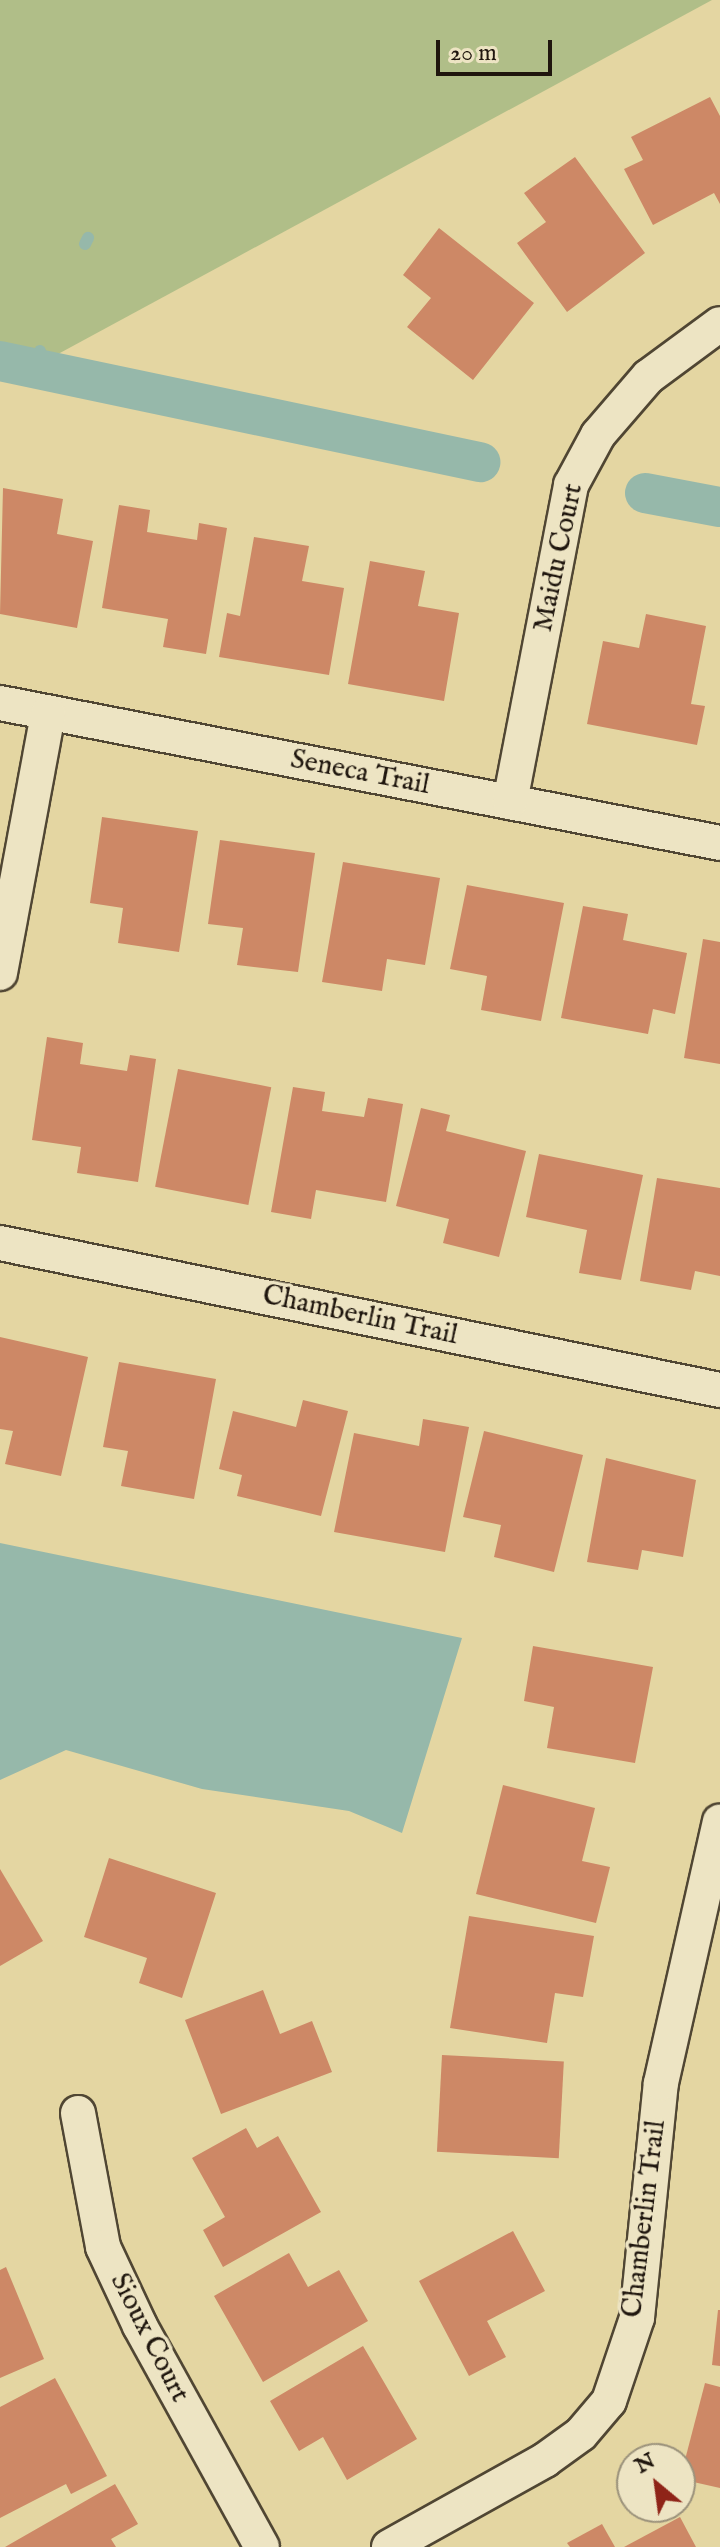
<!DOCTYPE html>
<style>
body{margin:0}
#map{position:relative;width:720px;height:2547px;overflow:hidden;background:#e4d6a2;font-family:"IM FELL English",serif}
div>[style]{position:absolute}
.green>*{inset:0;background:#b0be88}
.water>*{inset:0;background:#96b8aa}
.stream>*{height:12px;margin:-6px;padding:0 6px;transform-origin:6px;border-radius:6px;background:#96b8aa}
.canal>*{height:40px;margin:-20px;padding:0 20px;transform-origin:20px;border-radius:20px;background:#96b8aa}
.building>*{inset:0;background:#cd8866;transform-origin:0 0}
.roads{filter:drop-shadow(2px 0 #504633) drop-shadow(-2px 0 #504633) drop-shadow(0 2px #504633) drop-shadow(0 -2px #504633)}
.minor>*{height:34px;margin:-17px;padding:0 17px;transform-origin:17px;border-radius:17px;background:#ede4c3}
span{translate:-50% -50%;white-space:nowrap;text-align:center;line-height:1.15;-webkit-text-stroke:7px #ede4c3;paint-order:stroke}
.street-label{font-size:28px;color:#1f160e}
.north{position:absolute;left:616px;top:2443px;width:80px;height:80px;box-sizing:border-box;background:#ede4c3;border:2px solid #9b927b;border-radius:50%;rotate:331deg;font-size:22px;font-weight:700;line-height:32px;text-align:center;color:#1f160e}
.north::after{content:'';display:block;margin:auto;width:28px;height:36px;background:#8f2418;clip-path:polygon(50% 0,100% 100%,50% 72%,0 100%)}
.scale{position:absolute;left:436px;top:40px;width:116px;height:36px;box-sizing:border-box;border:4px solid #1f160e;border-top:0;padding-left:10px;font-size:24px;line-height:28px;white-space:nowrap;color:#1f160e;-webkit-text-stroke:6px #ede4c3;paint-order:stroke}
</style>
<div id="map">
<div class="green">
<div style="clip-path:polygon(0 0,712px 0,47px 360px,0 353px)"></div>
</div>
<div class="water">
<div style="clip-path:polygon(0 1543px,462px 1638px,402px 1833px,349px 1811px,202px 1789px,66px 1750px,0 1780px)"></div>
</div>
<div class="stream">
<div style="left:85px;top:244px;width:7px;rotate:-63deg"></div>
<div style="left:32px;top:366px;width:17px;rotate:-62deg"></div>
</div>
<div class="canal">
<div style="left:0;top:361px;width:491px;rotate:11.9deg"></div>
<div style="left:645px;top:493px;width:76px;rotate:10.6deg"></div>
</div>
<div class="building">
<div style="clip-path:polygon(710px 97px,720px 116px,720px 204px,714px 193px,653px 225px,624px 169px,643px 160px,631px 137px)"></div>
<div style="clip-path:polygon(575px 157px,645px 253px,567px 312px,517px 243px,546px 222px,524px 193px)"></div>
<div style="clip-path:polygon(439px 228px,534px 303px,473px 380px,407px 327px,431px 298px,403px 275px)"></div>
<div style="clip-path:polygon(3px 488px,63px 499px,57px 534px,93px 541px,77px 628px,0 614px)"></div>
<div style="clip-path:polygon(119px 505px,150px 510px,147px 532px,197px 540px,199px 523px,227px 528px,206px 654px,163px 647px,168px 619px,102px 608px)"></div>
<div style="clip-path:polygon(254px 537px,309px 546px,302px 581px,344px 588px,329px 675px,219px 657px,227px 613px,240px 616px)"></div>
<div style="clip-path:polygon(370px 561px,425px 571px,418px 606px,459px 613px,444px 701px,348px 684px)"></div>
<div style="clip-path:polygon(646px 614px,706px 626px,691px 704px,705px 706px,697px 745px,587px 724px,603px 641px,639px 648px)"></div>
<div style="clip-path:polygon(102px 817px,198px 831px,179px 952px,118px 943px,123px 908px,90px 903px)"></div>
<div style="clip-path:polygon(220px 840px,315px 853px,298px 972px,237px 965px,243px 928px,208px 924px)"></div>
<div style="clip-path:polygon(343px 862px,440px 878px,425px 965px,387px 959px,382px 991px,322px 982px)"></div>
<div style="clip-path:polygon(467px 885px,564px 903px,541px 1021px,481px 1010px,487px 976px,450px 969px)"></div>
<div style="clip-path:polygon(583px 906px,628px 914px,623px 940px,687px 953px,675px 1014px,653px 1009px,648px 1034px,561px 1018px)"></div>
<div style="clip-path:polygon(703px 939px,720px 942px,720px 1064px,684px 1058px)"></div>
<div style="clip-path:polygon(47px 1037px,83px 1043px,80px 1064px,127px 1071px,130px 1055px,156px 1059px,138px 1182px,77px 1173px,81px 1147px,32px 1140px)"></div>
<div style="left:178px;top:1069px;width:95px;height:120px;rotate:11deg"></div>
<div style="clip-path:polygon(293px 1087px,325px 1092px,322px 1111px,364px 1117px,368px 1098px,403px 1104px,386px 1202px,316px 1190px,311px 1219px,271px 1212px)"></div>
<div style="clip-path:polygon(421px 1108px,450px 1115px,446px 1131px,526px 1151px,499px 1257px,443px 1243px,449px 1219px,396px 1206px)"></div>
<div style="clip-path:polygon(539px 1154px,643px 1175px,621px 1280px,579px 1273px,587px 1230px,526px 1217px)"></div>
<div style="clip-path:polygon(657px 1178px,720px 1188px,720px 1276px,695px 1271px,691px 1290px,640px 1281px)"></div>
<div style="clip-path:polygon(0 1337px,88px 1357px,61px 1476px,5px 1464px,13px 1431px,0 1429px)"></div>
<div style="clip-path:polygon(119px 1362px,216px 1379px,194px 1499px,121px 1486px,128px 1451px,103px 1447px)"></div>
<div style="clip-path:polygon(303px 1400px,348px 1411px,321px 1516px,237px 1496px,242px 1475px,219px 1469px,233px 1411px,296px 1427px)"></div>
<div style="clip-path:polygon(423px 1419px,469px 1427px,445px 1552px,334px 1532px,354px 1433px,419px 1446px)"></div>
<div style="clip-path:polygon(484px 1431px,583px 1455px,554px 1572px,494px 1557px,501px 1525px,463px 1517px)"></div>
<div style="clip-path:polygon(606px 1458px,696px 1480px,683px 1557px,642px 1550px,638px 1570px,587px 1562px)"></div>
<div style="clip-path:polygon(533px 1646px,653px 1667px,635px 1763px,547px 1748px,554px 1707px,524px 1701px)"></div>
<div style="clip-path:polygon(503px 1785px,595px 1808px,582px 1861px,610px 1867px,596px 1923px,476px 1894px)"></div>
<div style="clip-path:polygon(109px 1858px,216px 1893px,182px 1998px,139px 1983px,147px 1958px,84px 1937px)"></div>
<div style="clip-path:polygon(0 1869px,43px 1941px,0 1966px)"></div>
<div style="clip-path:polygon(469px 1916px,594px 1936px,583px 1997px,555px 1993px,547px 2043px,450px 2028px)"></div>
<div style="clip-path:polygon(263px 1990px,280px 2034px,312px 2021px,332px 2072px,221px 2114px,185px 2020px)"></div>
<div style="left:442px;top:2055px;width:122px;height:97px;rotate:3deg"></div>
<div style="clip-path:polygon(246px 2128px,257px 2148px,278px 2136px,321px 2212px,223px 2267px,203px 2230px,225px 2217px,192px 2158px)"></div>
<div style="clip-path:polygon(513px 2231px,545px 2291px,487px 2321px,506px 2357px,469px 2376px,419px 2281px)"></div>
<div style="clip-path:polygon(289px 2253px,308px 2287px,339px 2270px,368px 2321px,263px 2382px,214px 2296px)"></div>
<div style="clip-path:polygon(6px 2267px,44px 2359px,0 2378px,0 2270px)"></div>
<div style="clip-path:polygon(718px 2310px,720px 2310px,720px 2366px,712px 2365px)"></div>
<div style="clip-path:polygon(363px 2346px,417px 2439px,347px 2480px,323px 2437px,299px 2451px,270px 2401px)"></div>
<div style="clip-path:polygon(55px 2378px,107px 2476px,71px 2494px,66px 2484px,0 2518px,0 2407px)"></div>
<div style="clip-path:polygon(705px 2383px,720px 2387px,720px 2488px,680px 2479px)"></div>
<div style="clip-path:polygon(115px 2484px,138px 2524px,111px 2539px,116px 2547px,5px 2547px)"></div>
<div style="clip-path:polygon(680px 2517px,696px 2547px,624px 2547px)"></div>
<div style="clip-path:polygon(602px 2524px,615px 2547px,570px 2547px,567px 2543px)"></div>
</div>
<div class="roads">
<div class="minor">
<div style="left:0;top:703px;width:733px;rotate:11deg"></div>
<div style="left:510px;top:802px;width:323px;rotate:-79.1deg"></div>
<div style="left:571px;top:485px;width:57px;rotate:-61.6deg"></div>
<div style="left:598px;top:435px;width:77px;rotate:-49.2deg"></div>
<div style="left:648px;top:377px;width:89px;rotate:-36.4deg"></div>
<div style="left:0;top:973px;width:264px;rotate:-79.5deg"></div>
<div style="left:0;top:1243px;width:735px;rotate:11.54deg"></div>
<div style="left:78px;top:2113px;width:136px;rotate:79.4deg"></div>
<div style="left:103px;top:2247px;width:87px;rotate:64.9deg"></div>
<div style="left:140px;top:2326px;width:252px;rotate:61.1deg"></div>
<div style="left:389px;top:2547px;width:179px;rotate:-29.1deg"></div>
<div style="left:545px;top:2460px;width:44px;rotate:-35.8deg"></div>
<div style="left:581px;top:2434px;width:43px;rotate:-49.7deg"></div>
<div style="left:609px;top:2401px;width:88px;rotate:-71.4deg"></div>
<div style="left:637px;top:2318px;width:236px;rotate:-84.2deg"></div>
<div style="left:661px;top:2083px;width:268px;rotate:-77.3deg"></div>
</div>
</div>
<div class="street-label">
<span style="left:559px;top:558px;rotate:-78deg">Maidu Court</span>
<span style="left:360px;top:773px;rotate:11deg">Seneca Trail</span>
<span style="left:360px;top:1316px;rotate:12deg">Chamberlin Trail</span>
<span style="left:645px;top:2219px;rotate:-83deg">Chamberlin Trail</span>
<span style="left:149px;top:2338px;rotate:63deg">Sioux Court</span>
</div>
<div class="north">N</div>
<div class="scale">20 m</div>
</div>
